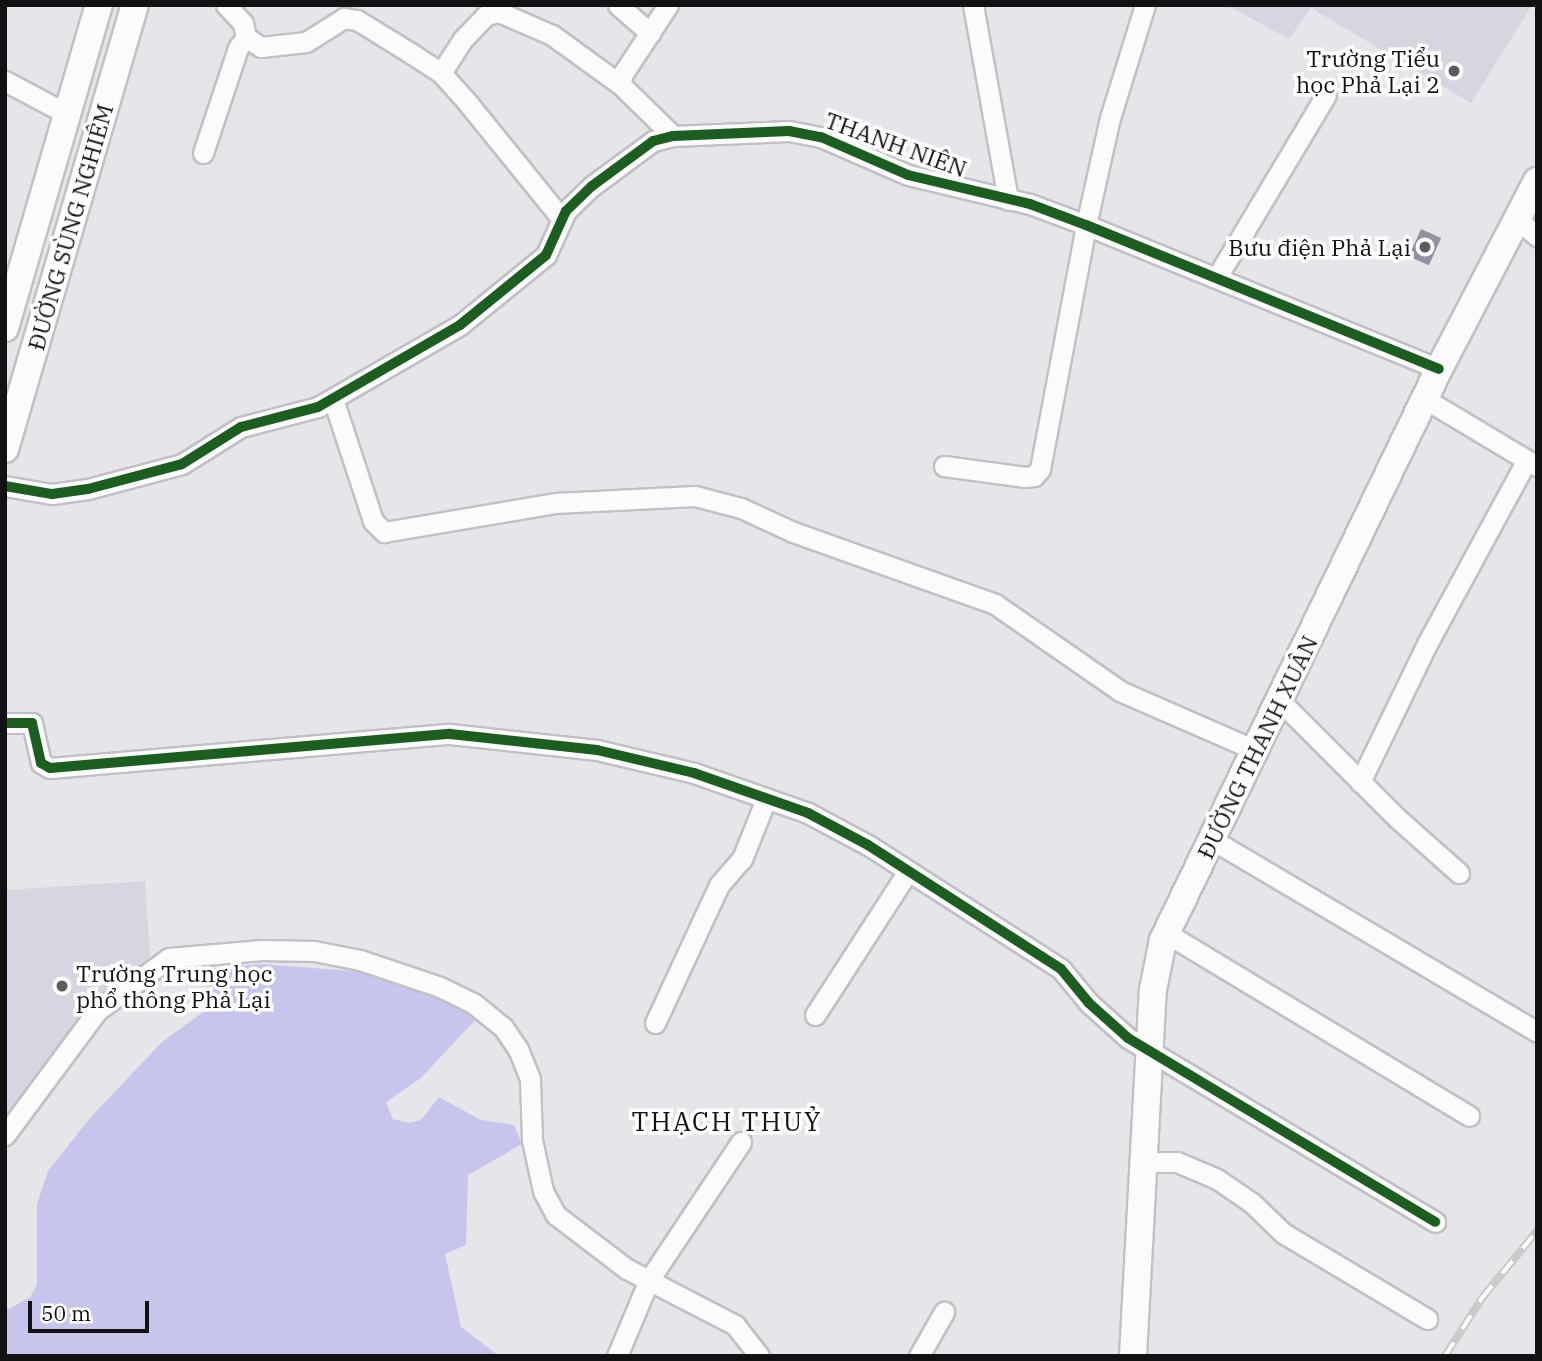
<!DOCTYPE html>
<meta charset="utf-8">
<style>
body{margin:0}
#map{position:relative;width:1542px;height:1361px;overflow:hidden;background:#e5e5ea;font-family:"IBM Plex Serif",serif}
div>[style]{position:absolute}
.built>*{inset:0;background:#d6d6e1}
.forest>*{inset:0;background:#c7c5ec}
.building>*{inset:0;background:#92919e;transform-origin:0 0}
.roads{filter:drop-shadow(2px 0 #c1c1c5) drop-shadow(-2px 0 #c1c1c5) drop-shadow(0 2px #c1c1c5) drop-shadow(0 -2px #c1c1c5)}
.street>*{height:19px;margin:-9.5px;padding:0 9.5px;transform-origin:9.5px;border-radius:9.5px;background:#fbfbfc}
.secondary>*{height:26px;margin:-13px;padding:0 13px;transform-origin:13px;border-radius:13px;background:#fbfbfc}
.rail>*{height:8px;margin-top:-4px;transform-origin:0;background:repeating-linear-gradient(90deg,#fff 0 16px,#c9c9ca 0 32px);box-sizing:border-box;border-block:2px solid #c9c9ca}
.cycleway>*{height:10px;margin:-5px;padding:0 5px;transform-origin:5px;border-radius:5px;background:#1b5e20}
.dots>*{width:19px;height:19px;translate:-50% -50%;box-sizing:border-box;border:4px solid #fff;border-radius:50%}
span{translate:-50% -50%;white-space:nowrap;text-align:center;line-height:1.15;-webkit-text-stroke:7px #fff;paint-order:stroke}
.poi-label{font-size:23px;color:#121215}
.right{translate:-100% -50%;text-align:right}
.left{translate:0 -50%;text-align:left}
.street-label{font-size:23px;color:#121215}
.quarter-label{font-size:26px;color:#121215;letter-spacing:2px}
.frame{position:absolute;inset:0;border:7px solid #121215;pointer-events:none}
.scale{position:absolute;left:28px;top:1301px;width:121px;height:32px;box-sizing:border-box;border:4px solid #121215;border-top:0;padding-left:9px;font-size:21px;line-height:24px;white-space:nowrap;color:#121215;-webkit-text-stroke:5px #fff;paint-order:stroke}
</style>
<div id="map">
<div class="built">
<div style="clip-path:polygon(1227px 5px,1532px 5px,1471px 103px,1311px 8px,1289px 39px)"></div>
<div style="clip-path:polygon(145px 881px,150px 962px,5px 1119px,5px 890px)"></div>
</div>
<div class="forest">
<div style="clip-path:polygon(260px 964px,378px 973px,438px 992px,479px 1016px,421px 1078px,386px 1102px,393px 1119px,409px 1123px,421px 1120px,439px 1097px,481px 1120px,514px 1125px,522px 1144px,468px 1175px,466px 1245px,445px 1254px,461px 1327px,499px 1356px,5px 1356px,5px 1311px,30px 1297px,37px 1285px,37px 1204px,48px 1171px,91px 1117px,162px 1042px,206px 1010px,211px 995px,198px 970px)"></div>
</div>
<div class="building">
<div style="left:1421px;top:229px;width:22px;height:30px;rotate:24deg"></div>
</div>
<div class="roads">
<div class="street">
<div style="left:226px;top:5px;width:25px;rotate:47deg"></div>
<div style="left:243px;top:23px;width:14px;rotate:78deg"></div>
<div style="left:246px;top:37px;width:18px;rotate:34deg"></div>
<div style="left:261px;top:47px;width:45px;rotate:-6.3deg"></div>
<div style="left:306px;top:42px;width:45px;rotate:-32.3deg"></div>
<div style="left:344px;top:18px;width:13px;rotate:9deg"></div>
<div style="left:357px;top:20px;width:65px;rotate:31.7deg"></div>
<div style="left:412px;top:54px;width:35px;rotate:33deg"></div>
<div style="left:441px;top:73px;width:39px;rotate:48deg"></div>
<div style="left:467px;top:102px;width:149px;rotate:51deg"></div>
<div style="left:618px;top:5px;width:43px;rotate:41.2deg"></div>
<div style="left:668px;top:5px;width:84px;rotate:123.3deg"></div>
<div style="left:622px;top:75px;width:10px;rotate:96deg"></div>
<div style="left:621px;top:85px;width:73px;rotate:44.4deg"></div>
<div style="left:973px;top:5px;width:198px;rotate:79.8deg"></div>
<div style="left:441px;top:73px;width:40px;rotate:-57.1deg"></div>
<div style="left:463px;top:39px;width:33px;rotate:-46deg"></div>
<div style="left:486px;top:15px;width:13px;rotate:-13deg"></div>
<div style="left:499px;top:12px;width:58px;rotate:23.5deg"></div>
<div style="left:552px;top:35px;width:85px;rotate:35.9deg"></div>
<div style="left:5px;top:81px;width:70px;rotate:28deg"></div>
<div style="left:203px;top:153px;width:111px;rotate:-71.6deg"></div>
<div style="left:238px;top:48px;width:14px;rotate:-54deg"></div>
<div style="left:1516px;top:218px;width:28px;rotate:41deg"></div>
<div style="left:1217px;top:277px;width:212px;rotate:-59.1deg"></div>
<div style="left:333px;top:399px;width:128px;rotate:71.8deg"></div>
<div style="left:373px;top:521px;width:16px;rotate:45deg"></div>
<div style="left:384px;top:532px;width:173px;rotate:-9.6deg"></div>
<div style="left:555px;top:503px;width:140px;rotate:-2.9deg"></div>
<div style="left:695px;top:496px;width:48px;rotate:14.6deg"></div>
<div style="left:741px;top:508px;width:57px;rotate:24.8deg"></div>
<div style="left:793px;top:532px;width:214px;rotate:19.6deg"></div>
<div style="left:995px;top:604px;width:152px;rotate:34.8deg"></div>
<div style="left:1120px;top:691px;width:147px;rotate:23.6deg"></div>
<div style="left:1425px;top:399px;width:131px;rotate:30.9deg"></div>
<div style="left:944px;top:466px;width:82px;rotate:7.7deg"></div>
<div style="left:1025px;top:477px;width:9px;rotate:-6deg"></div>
<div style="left:1034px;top:476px;width:9px;rotate:-49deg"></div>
<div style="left:1040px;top:469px;width:248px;rotate:-79.3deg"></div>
<div style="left:1086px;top:225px;width:110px;rotate:-77.4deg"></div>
<div style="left:1110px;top:118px;width:118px;rotate:-72.8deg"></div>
<div style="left:5px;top:486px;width:48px;rotate:9.7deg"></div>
<div style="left:52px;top:494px;width:36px;rotate:-8deg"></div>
<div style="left:88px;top:489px;width:97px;rotate:-14.9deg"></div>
<div style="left:182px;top:464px;width:70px;rotate:-32.1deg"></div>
<div style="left:241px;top:427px;width:80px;rotate:-14.6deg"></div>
<div style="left:318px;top:407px;width:164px;rotate:-30deg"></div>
<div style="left:460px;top:325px;width:111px;rotate:-39.1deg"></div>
<div style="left:546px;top:255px;width:48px;rotate:-65.6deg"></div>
<div style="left:566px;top:211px;width:36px;rotate:-44deg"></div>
<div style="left:592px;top:186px;width:76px;rotate:-36.4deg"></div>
<div style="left:653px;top:141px;width:21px;rotate:-14deg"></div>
<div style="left:673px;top:136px;width:116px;rotate:-2.5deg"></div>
<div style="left:789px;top:131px;width:33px;rotate:11deg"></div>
<div style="left:821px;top:137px;width:95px;rotate:23.6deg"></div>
<div style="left:908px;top:175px;width:125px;rotate:13.4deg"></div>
<div style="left:1030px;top:204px;width:60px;rotate:20.6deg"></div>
<div style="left:1086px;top:225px;width:381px;rotate:22.2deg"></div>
<div style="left:1280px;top:701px;width:165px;rotate:45deg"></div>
<div style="left:1397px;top:818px;width:83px;rotate:41.6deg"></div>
<div style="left:5px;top:723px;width:27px"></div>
<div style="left:32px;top:723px;width:41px;rotate:77.3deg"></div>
<div style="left:41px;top:763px;width:10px;rotate:29deg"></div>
<div style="left:50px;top:768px;width:401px;rotate:-4.9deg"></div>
<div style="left:450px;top:734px;width:148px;rotate:6.2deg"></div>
<div style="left:597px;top:750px;width:100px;rotate:13.3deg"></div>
<div style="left:694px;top:773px;width:121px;rotate:19.3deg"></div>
<div style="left:808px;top:813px;width:68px;rotate:28.1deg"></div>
<div style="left:868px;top:845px;width:229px;rotate:32.7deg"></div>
<div style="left:1061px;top:969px;width:44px;rotate:50.5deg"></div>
<div style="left:1089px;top:1003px;width:52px;rotate:41.9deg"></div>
<div style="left:1128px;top:1038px;width:358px;rotate:30.9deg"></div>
<div style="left:1360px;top:782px;width:156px;rotate:-64.1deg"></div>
<div style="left:1428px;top:642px;width:207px;rotate:-61.5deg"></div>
<div style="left:1211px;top:839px;width:379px;rotate:30.6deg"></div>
<div style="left:1166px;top:933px;width:354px;rotate:31.1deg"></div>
<div style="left:815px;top:1015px;width:171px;rotate:-57.1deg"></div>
<div style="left:655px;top:1023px;width:152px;rotate:-65.1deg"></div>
<div style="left:719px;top:885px;width:35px;rotate:-49deg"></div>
<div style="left:742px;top:859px;width:65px;rotate:-68.2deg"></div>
<div style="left:5px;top:1135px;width:156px;rotate:-53.4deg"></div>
<div style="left:98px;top:1010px;width:88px;rotate:-36.2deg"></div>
<div style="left:169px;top:958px;width:93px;rotate:-4.9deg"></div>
<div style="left:262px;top:950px;width:52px;rotate:1.1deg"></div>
<div style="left:314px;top:951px;width:47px;rotate:11.1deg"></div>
<div style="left:360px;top:960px;width:84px;rotate:18.6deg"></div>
<div style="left:440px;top:987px;width:37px;rotate:26deg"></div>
<div style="left:473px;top:1003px;width:38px;rotate:39deg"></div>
<div style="left:503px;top:1027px;width:27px;rotate:56deg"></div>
<div style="left:518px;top:1049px;width:32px;rotate:68deg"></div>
<div style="left:530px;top:1079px;width:61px;rotate:88.1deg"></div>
<div style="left:532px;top:1140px;width:52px;rotate:77.8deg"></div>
<div style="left:543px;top:1191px;width:27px;rotate:62deg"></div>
<div style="left:556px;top:1215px;width:89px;rotate:37.3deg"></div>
<div style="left:627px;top:1269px;width:122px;rotate:27.4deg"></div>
<div style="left:735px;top:1325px;width:39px;rotate:52deg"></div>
<div style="left:1143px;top:1162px;width:34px"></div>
<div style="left:1177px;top:1162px;width:43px;rotate:23deg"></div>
<div style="left:1217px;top:1179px;width:42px;rotate:34.4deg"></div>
<div style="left:1252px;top:1203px;width:43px;rotate:44.1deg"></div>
<div style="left:1283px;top:1233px;width:168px;rotate:30.8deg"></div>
<div style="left:617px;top:1356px;width:82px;rotate:-67.2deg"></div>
<div style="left:649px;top:1280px;width:166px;rotate:-56.3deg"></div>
<div style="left:919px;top:1356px;width:51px;rotate:-60.4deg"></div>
</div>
<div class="secondary">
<div style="left:5px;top:328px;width:336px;rotate:-73.8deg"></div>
<div style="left:5px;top:449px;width:463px;rotate:-73.7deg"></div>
<div style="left:1133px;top:1356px;width:367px;rotate:-86.9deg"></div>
<div style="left:1153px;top:990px;width:51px;rotate:-78.7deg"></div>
<div style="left:1163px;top:940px;width:634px;rotate:-64.2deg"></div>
<div style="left:1439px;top:369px;width:212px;rotate:-62.5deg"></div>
</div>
</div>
<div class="rail">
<div style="left:1445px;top:1356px;width:69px;rotate:-57.5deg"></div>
<div style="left:1482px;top:1298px;width:87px;rotate:-50.6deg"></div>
</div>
<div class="cycleway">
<div style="left:5px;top:486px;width:48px;rotate:9.7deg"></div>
<div style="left:52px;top:494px;width:36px;rotate:-8deg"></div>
<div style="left:88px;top:489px;width:97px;rotate:-14.9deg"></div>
<div style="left:182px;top:464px;width:70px;rotate:-32.1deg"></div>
<div style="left:241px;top:427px;width:80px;rotate:-14.6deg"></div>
<div style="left:318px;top:407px;width:164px;rotate:-30deg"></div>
<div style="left:460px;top:325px;width:111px;rotate:-39.1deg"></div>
<div style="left:546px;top:255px;width:48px;rotate:-65.6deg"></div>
<div style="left:566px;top:211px;width:36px;rotate:-44deg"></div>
<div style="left:592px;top:186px;width:76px;rotate:-36.4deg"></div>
<div style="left:653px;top:141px;width:21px;rotate:-14deg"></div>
<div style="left:673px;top:136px;width:116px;rotate:-2.5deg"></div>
<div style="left:789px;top:131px;width:33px;rotate:11deg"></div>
<div style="left:821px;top:137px;width:95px;rotate:23.6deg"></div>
<div style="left:908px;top:175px;width:125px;rotate:13.4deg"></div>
<div style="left:1030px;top:204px;width:60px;rotate:20.6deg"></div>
<div style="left:1086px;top:225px;width:381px;rotate:22.2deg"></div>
<div style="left:5px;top:723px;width:27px"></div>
<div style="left:32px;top:723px;width:41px;rotate:77.3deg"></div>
<div style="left:41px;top:763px;width:10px;rotate:29deg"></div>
<div style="left:50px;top:768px;width:401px;rotate:-4.9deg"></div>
<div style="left:450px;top:734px;width:148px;rotate:6.2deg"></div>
<div style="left:597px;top:750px;width:100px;rotate:13.3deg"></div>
<div style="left:694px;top:773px;width:121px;rotate:19.3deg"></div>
<div style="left:808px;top:813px;width:68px;rotate:28.1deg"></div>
<div style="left:868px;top:845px;width:229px;rotate:32.7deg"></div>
<div style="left:1061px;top:969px;width:44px;rotate:50.5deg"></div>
<div style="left:1089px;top:1003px;width:52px;rotate:41.9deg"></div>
<div style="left:1128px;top:1038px;width:358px;rotate:30.9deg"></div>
</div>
<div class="dots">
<div style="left:1454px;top:71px;background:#5c5c60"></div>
<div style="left:1425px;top:247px;background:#5c5c60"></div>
<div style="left:62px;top:986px;background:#5c5c60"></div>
</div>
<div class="poi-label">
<span class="right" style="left:1440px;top:71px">Trường Tiểu<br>học Phả Lại 2</span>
<span class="right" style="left:1411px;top:247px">Bưu điện Phả Lại</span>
<span class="left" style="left:76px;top:986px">Trường Trung học<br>phổ thông Phả Lại</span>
</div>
<div class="street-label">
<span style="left:896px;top:144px;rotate:20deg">THANH NIÊN</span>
<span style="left:70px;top:227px;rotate:-74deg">ĐƯỜNG SÙNG NGHIÊM</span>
<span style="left:1257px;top:747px;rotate:-64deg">ĐƯỜNG THANH XUÂN</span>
</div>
<div class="quarter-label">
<span style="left:727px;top:1122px">THẠCH THUỶ</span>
</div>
<div class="frame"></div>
<div class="scale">50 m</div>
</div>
